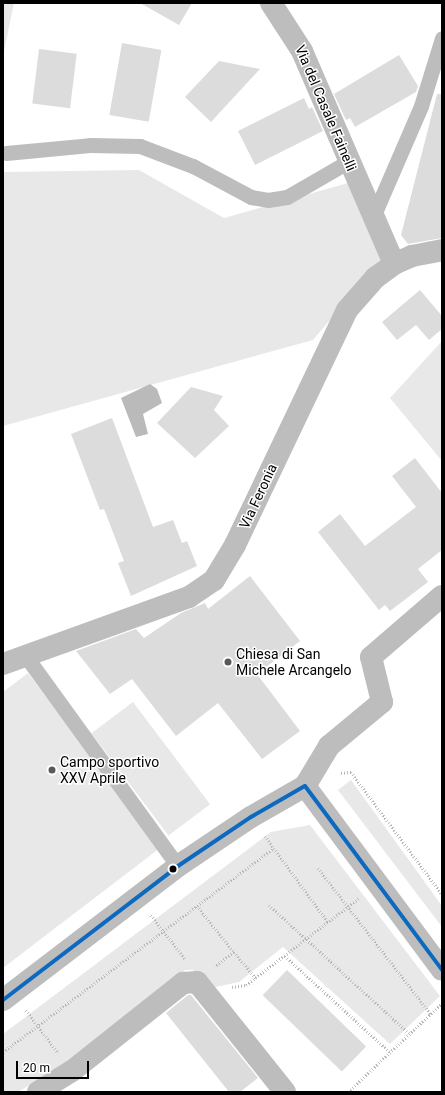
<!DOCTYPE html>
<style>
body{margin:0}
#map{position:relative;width:445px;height:1095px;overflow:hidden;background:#fff;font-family:Roboto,sans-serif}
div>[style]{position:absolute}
.green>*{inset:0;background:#e8e8e8;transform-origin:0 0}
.water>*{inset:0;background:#bababa}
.building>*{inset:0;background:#dcdcdc;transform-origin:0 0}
.path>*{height:2.5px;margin-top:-1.25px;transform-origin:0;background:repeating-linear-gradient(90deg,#b8b8b8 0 1px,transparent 0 3px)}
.service>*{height:15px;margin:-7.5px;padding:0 7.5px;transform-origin:7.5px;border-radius:7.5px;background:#bdbdbd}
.minor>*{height:22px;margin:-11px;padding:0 11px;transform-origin:11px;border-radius:11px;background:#bdbdbd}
.bus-1>*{height:4px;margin:-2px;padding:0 2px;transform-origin:2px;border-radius:2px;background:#0c69bf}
.dots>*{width:11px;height:11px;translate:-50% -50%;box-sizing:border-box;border:2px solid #fff;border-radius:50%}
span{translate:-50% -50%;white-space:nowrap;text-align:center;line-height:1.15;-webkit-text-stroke:3px #fff;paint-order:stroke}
.street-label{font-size:14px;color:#000}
.poi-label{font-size:14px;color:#000}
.left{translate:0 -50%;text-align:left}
.frame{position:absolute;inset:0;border:4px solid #000;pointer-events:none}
.scale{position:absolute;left:16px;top:1061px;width:73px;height:18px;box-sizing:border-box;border:2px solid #000;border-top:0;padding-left:5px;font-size:12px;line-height:14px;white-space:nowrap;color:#000;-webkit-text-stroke:3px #fff;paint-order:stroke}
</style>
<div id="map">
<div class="green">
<div style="clip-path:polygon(3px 3px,14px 3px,3px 56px)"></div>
<div style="clip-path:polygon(139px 170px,224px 218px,348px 183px,382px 259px,313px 340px,3px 426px,3px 172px)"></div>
<div style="clip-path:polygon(442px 341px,442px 461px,390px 398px)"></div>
<div style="clip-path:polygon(28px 673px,160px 848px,3px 968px,3px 692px)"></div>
<div style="left:133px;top:702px;width:128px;height:52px;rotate:53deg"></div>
<div style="clip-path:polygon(351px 780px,442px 906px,442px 927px,338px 790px)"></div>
<div style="clip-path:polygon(310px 825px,440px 996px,390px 1044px,283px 947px,239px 982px,211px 988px,193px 970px,185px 970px,60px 1067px,18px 1092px,3px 1092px,3px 1034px,271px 832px)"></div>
</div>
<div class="water">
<div style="clip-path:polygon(150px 384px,157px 389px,162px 403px,143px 414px,148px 434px,136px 437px,121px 398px)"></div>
</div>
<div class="building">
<div style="clip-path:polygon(140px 3px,192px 3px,179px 25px)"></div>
<div style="left:122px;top:43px;width:40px;height:73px;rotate:10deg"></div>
<div style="left:39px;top:49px;width:38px;height:55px;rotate:7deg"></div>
<div style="clip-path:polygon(399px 55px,418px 86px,416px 92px,355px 127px,350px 118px,346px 120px,334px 94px)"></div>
<div style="clip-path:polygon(219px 61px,260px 69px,211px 122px,185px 97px)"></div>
<div style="clip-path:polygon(437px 94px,442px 94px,442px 238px,408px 244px,401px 235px)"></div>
<div style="clip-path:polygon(304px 98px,309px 109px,312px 107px,323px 131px,255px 165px,238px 131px)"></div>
<div style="clip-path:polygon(420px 290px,442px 316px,442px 329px,429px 340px,416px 325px,397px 340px,382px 322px)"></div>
<div style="clip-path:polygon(191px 387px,223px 396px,214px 410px,229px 426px,195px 458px,157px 423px)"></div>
<div style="clip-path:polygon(112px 418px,153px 527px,173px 520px,182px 543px,187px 541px,197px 566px,131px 596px,118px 563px,124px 561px,104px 509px,100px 510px,71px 434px)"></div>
<div style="clip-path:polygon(415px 458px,442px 493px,442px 550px,418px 569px,428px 582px,390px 611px,385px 605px,379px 610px,318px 532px,340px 514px,365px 546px,416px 507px,392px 476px)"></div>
<div style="clip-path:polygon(250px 576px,300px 641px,257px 674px,300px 731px,262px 759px,218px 703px,176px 736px,132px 679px,110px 694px,76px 651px,136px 629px,144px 638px,181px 613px,205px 603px,208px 609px)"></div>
<div style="left:287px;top:970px;width:110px;height:35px;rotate:44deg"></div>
<div style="clip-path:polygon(188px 995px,191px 995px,258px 1078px,240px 1092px,229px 1092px,166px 1013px)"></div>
</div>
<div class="path">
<div style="left:341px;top:773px;width:10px;rotate:-6deg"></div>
<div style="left:351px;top:772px;width:152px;rotate:53.3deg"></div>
<div style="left:265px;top:836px;width:107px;rotate:53.8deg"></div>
<div style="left:318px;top:868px;width:185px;rotate:52.3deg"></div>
<div style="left:269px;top:905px;width:191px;rotate:42.5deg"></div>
<div style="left:197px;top:906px;width:59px;rotate:51.2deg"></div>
<div style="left:234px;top:952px;width:24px;rotate:142deg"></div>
<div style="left:151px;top:915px;width:57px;rotate:52.1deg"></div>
<div style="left:234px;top:952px;width:34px;rotate:50deg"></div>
<div style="left:285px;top:956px;width:144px;rotate:42.5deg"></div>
<div style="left:232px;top:987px;width:14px;rotate:-8deg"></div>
<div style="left:246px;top:985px;width:143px;rotate:-37.6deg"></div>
<div style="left:26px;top:1010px;width:54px;rotate:53.3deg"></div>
<div style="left:3px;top:1052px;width:339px;rotate:-37deg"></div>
<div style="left:348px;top:1092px;width:129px;rotate:-43.4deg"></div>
</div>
<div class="service">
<div style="left:6px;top:153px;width:84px;rotate:-5.4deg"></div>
<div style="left:90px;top:145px;width:50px;rotate:1.1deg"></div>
<div style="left:140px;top:146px;width:57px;rotate:20.7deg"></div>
<div style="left:193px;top:166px;width:66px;rotate:28.1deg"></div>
<div style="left:251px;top:197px;width:17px;rotate:10deg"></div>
<div style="left:268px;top:200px;width:19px;rotate:-9deg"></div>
<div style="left:287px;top:197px;width:72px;rotate:-30.1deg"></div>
<div style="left:373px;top:217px;width:121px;rotate:-66.6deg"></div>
<div style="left:421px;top:106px;width:71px;rotate:-72.8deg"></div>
<div style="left:25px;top:655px;width:261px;rotate:54.1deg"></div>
</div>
<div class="minor">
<div style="left:271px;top:3px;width:57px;rotate:57.1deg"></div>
<div style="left:302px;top:51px;width:232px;rotate:66.6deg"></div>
<div style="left:3px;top:664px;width:198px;rotate:-19.8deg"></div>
<div style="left:189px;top:597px;width:30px;rotate:-34deg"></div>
<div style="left:214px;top:580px;width:41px;rotate:-59deg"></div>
<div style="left:235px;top:545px;width:260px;rotate:-64.5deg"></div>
<div style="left:347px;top:310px;width:43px;rotate:-48.8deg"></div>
<div style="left:375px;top:278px;width:24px;rotate:-36deg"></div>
<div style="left:394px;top:264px;width:20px;rotate:-24deg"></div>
<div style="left:412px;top:256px;width:31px;rotate:-11deg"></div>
<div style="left:305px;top:786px;width:229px;rotate:53.3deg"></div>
<div style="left:3px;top:1000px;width:220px;rotate:-37.4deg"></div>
<div style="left:178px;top:866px;width:88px;rotate:-33.9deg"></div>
<div style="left:251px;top:817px;width:62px;rotate:-29.9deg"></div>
<div style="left:305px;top:786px;width:47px;rotate:-59deg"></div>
<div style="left:329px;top:746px;width:69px;rotate:-39.7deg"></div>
<div style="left:382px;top:702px;width:46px;rotate:-103.7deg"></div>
<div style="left:371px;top:657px;width:94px;rotate:-40.7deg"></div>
<div style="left:38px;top:1092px;width:40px;rotate:-32deg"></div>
<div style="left:72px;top:1071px;width:142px;rotate:-38.4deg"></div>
<div style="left:183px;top:983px;width:14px;rotate:-4deg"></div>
<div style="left:197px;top:982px;width:141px;rotate:51.3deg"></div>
</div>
<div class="bus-1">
<div style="left:3px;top:1000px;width:220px;rotate:-37.4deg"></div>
<div style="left:178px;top:866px;width:88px;rotate:-33.9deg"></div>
<div style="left:251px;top:817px;width:62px;rotate:-29.9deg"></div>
<div style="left:305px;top:786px;width:229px;rotate:53.3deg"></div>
</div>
<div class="dots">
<div style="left:228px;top:662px;background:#595959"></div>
<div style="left:52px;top:770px;background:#595959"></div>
<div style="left:173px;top:869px;background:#000"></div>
</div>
<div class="street-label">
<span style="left:326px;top:108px;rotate:67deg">Via del Casale Fainelli</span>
<span style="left:258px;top:496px;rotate:-65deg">Via Feronia</span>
</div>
<div class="poi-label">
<span class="left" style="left:236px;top:662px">Chiesa di San<br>Michele Arcangelo</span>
<span class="left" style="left:60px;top:770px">Campo sportivo<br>XXV Aprile</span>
</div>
<div class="frame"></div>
<div class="scale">20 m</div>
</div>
